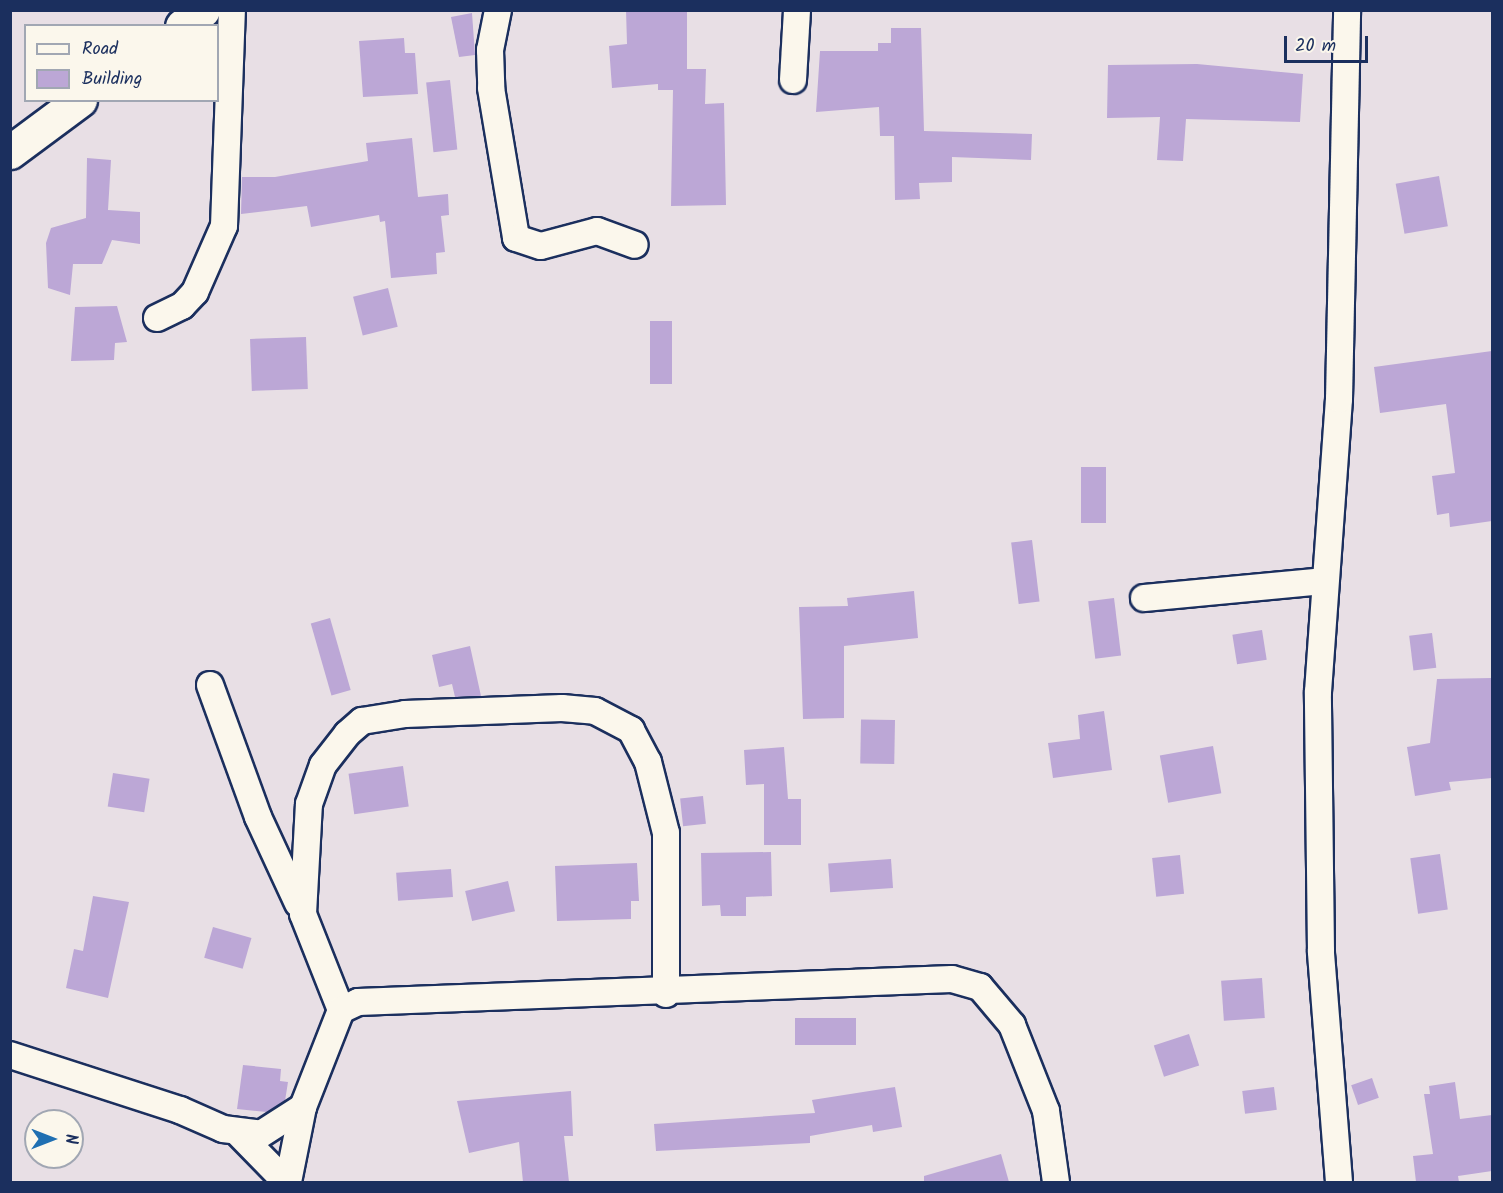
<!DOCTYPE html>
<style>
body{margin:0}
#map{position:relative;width:1503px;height:1193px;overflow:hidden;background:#e8dfe5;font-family:Kalam,sans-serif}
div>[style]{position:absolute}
.building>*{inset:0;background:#bca7d6;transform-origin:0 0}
.roads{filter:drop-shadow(2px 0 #1b2f5e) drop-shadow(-2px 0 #1b2f5e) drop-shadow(0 2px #1b2f5e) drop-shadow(0 -2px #1b2f5e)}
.street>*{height:26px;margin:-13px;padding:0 13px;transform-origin:13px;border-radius:13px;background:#fbf7ec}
.secondary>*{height:33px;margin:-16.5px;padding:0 16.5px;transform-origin:16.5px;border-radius:16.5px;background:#fbf7ec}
span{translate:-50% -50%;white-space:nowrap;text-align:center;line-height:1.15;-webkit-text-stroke:5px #fbf7ec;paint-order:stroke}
.frame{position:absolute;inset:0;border:12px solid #1b2f5e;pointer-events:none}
.legend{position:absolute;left:24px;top:24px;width:195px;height:78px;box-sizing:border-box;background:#fbf7ec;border:2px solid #a1a7b3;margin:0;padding:8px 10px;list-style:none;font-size:18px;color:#1b2f5e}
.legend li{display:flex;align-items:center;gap:12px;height:30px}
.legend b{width:30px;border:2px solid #a1a7b3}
.north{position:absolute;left:24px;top:1109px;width:60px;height:60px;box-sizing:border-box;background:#fbf7ec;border:2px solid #a1a7b3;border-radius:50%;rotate:90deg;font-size:16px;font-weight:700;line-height:24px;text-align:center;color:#1b2f5e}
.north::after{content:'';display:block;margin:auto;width:21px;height:27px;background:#1f6fb2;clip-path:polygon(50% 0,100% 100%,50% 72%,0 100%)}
.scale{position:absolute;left:1284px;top:36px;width:84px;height:27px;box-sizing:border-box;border:3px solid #1b2f5e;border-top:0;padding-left:8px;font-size:18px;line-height:21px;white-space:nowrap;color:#1b2f5e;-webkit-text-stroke:4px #fbf7ec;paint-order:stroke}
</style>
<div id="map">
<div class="building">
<div style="clip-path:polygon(626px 10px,687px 10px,687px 69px,706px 69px,705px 104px,724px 103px,726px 205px,671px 206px,673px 90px,658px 90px,658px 84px,612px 88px,609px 46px,627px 44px)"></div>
<div style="clip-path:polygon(472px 13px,475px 55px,459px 57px,451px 17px)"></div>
<div style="clip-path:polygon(891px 28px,921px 28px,924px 131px,1032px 134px,1031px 160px,952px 157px,952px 182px,919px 183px,920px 199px,895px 200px,894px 136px,880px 136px,879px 107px,816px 112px,820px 51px,878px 51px,878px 43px,891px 43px)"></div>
<div style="clip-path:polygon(404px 38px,405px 53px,415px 53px,418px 94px,363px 97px,359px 41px)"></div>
<div style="clip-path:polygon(1197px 64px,1303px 74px,1300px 122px,1186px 119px,1183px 161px,1157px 160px,1160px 117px,1107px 118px,1108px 65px)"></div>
<div style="left:450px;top:80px;width:70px;height:24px;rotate:84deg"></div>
<div style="clip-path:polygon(412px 138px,418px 197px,448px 194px,449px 215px,441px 216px,445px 252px,436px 253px,437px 274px,391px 278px,385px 221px,380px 222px,379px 215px,311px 227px,307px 206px,241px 214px,242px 177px,275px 177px,368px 161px,366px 143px)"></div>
<div style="clip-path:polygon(87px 158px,111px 160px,108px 210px,140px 212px,140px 244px,112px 240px,102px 264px,73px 264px,70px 295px,48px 288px,46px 243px,51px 228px,86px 218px)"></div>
<div style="left:1439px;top:176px;width:51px;height:44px;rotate:80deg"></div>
<div style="left:388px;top:288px;width:40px;height:36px;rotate:76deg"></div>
<div style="clip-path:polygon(117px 306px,127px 342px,115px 343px,114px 360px,71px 361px,75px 307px)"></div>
<div style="left:650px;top:321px;width:22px;height:63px"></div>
<div style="left:306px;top:337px;width:52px;height:56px;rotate:88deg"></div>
<div style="clip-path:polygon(1492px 351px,1492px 521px,1450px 527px,1449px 513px,1437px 515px,1432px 476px,1455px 473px,1446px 404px,1380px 413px,1374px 367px)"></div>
<div style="left:1081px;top:467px;width:25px;height:56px"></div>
<div style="left:1032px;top:540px;width:62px;height:21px;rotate:83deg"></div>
<div style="clip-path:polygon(914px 591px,918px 638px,844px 646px,844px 718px,803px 719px,799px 607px,848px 606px,847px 598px)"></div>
<div style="left:1114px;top:598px;width:58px;height:26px;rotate:83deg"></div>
<div style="left:330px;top:618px;width:75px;height:20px;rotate:74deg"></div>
<div style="left:1262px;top:630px;width:30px;height:30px;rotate:81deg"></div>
<div style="left:1432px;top:633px;width:35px;height:23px;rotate:83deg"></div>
<div style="clip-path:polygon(470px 646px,481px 696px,455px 697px,452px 684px,439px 687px,432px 655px)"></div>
<div style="clip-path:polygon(1492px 678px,1492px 778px,1449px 782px,1451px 790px,1415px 796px,1407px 747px,1430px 743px,1437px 679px)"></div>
<div style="clip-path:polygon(1104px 711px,1112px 770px,1053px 778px,1048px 743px,1080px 739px,1078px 715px)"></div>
<div style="left:895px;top:720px;width:44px;height:34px;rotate:91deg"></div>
<div style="left:1213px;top:746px;width:48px;height:54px;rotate:80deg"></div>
<div style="clip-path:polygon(784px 747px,788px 799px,801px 799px,801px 845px,764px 845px,764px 784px,746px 785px,744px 750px)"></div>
<div style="left:403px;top:766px;width:41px;height:55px;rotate:82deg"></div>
<div style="left:113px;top:773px;width:37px;height:34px;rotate:9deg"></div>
<div style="left:703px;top:796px;width:28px;height:23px;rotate:84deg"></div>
<div style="clip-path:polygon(771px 852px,772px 896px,746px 897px,746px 916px,721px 916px,720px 905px,702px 906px,701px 853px)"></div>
<div style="left:1440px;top:854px;width:56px;height:30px;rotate:82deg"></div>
<div style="left:1180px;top:855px;width:39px;height:28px;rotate:84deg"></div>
<div style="left:891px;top:859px;width:29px;height:63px;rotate:86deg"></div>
<div style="clip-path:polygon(637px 863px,639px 901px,631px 901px,631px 919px,557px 921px,555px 866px)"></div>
<div style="left:451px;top:869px;width:28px;height:55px;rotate:86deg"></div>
<div style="left:508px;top:881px;width:31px;height:44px;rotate:77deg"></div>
<div style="clip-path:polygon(93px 896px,129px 902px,108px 998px,66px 988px,74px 949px,83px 951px)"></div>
<div style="left:213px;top:927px;width:40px;height:32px;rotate:16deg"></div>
<div style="left:1262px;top:978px;width:40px;height:41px;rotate:86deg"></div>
<div style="left:795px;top:1018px;width:61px;height:27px"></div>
<div style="left:1189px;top:1034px;width:33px;height:37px;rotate:72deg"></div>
<div style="clip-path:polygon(243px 1065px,281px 1069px,280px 1081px,288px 1082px,285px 1101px,267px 1112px,237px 1109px)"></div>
<div style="left:1372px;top:1078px;width:21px;height:22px;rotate:71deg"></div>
<div style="clip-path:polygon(1455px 1082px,1460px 1119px,1492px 1115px,1492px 1171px,1458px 1176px,1459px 1182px,1416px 1182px,1413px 1156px,1433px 1154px,1424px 1094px,1430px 1094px,1429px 1086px)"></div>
<div style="clip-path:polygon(895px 1087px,902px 1127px,873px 1132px,872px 1125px,810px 1136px,810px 1143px,656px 1151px,654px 1124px,815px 1113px,812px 1100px)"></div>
<div style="left:1274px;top:1087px;width:23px;height:32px;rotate:83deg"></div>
<div style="clip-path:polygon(571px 1091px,573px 1136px,564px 1136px,569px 1182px,523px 1182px,519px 1142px,469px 1153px,457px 1101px)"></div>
<div style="clip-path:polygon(1001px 1154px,1009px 1182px,924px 1182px,924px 1176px)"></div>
</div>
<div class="roads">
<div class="street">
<div style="left:498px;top:10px;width:41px;rotate:101.3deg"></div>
<div style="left:490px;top:50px;width:38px;rotate:88deg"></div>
<div style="left:491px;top:88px;width:152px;rotate:80.5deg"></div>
<div style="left:516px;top:238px;width:26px;rotate:18deg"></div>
<div style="left:541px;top:246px;width:58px;rotate:-15deg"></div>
<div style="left:597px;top:231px;width:40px;rotate:20.2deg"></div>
<div style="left:793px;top:80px;width:70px;rotate:-86.7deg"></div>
<div style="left:157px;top:318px;width:28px;rotate:-26deg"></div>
<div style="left:182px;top:306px;width:19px;rotate:-47deg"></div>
<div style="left:195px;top:292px;width:72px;rotate:-66.3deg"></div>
<div style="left:224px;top:226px;width:216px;rotate:-87.9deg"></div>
<div style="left:1144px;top:598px;width:180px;rotate:-5.4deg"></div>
<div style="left:210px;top:685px;width:140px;rotate:70deg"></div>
<div style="left:258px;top:817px;width:95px;rotate:65.1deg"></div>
<div style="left:341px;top:1010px;width:103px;rotate:-111.6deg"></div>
<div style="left:303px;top:914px;width:110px;rotate:-86.9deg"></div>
<div style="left:309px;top:804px;width:41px;rotate:-70.3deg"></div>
<div style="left:323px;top:765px;width:39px;rotate:-52deg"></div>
<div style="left:347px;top:734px;width:20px;rotate:-41deg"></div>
<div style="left:362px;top:721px;width:44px;rotate:-9.2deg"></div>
<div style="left:405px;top:714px;width:157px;rotate:-2.2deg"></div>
<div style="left:562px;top:708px;width:33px;rotate:5deg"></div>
<div style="left:595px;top:711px;width:41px;rotate:27.8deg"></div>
<div style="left:631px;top:730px;width:36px;rotate:62deg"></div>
<div style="left:648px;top:762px;width:73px;rotate:75.8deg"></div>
<div style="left:666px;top:833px;width:161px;rotate:90deg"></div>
<div style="left:10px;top:1055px;width:179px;rotate:17.9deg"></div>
<div style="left:180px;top:1110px;width:47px;rotate:23.8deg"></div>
<div style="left:223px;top:1129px;width:38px;rotate:7deg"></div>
<div style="left:261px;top:1134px;width:50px;rotate:-32.7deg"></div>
<div style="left:303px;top:1107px;width:104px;rotate:-68.6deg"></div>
<div style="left:341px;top:1010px;width:19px;rotate:-25deg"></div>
<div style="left:358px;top:1002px;width:594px;rotate:-2.22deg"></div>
<div style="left:952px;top:979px;width:29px;rotate:16deg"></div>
<div style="left:980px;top:987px;width:50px;rotate:49.9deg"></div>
<div style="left:1012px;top:1025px;width:92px;rotate:68.4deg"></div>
<div style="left:1046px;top:1111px;width:72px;rotate:82deg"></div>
<div style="left:239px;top:1134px;width:67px;rotate:45.6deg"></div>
<div style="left:288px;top:1182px;width:76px;rotate:-78.7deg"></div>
<div style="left:1339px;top:1182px;width:232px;rotate:-94.5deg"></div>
<div style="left:1321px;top:951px;width:259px;rotate:-90.7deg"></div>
<div style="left:1318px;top:692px;width:294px;rotate:-85.9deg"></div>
<div style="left:1339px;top:399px;width:389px;rotate:-88.8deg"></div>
</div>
<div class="secondary">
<div style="left:182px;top:26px;width:26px;rotate:-37deg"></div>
<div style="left:10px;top:152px;width:87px;rotate:-36.6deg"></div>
</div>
</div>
<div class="frame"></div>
<ul class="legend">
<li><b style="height:8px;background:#fbf7ec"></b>Road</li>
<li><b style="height:16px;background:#bca7d6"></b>Building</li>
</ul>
<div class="north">N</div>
<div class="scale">20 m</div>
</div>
